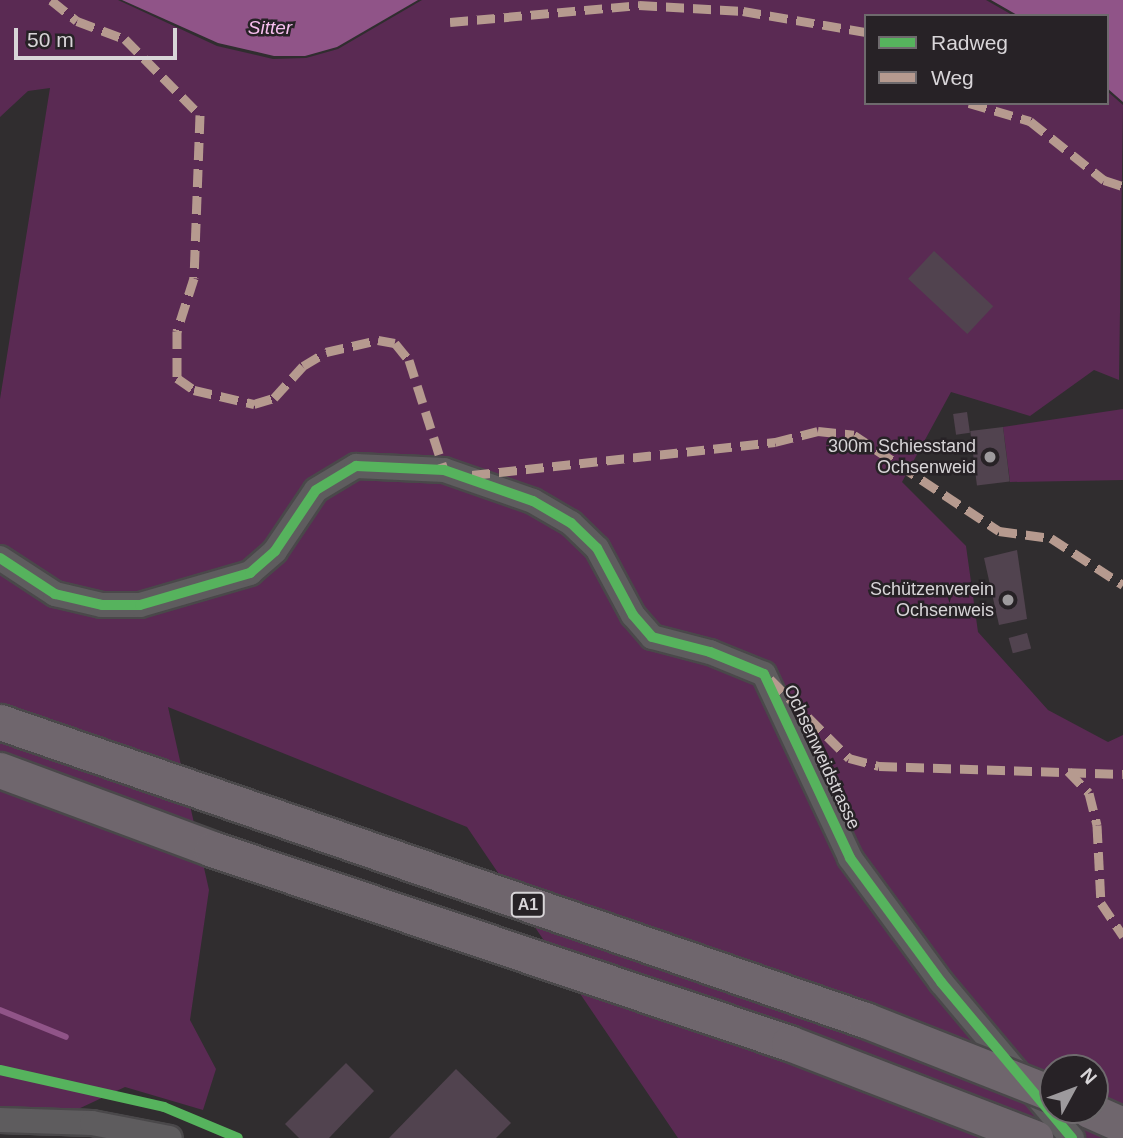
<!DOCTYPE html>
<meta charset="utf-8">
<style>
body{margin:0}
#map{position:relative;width:1123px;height:1138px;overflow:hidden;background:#302d2f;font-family:Helvetica,sans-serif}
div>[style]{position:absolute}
.green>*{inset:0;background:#5a2a53}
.water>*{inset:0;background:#905488}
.stream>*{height:6px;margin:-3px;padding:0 3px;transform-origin:3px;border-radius:3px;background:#905488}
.building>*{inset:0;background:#51434f;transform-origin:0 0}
.roads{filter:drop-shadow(2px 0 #4a484a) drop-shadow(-2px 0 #4a484a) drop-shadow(0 2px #4a484a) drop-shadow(0 -2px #4a484a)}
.minor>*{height:24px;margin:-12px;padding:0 12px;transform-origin:12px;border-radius:12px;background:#5e5c5e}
.highway>*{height:35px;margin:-17.5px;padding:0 17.5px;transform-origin:17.5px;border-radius:17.5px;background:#6f666d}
.bridges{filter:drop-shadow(2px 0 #4a484a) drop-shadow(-2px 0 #4a484a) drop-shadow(0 2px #4a484a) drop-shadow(0 -2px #4a484a)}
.highway-bridge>*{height:35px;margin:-17.5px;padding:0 17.5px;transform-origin:17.5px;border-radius:17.5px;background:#6f666d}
.quiet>*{height:9px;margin-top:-4.5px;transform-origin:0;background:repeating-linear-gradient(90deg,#b69a8f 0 18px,transparent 0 27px)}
.cycleway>*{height:10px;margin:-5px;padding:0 5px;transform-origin:5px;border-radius:5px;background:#56b35d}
.dots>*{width:19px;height:19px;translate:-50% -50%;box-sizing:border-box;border:4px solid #272226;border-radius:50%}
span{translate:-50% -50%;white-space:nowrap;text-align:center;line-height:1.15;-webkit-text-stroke:5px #272226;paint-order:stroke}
.shield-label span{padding:2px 5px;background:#272226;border:2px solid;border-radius:5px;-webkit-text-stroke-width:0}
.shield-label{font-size:16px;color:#d8d5d8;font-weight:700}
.poi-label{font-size:18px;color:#d8d5d8}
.right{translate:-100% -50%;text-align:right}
.street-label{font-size:18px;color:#d8d5d8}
.water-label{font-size:19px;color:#f7bfee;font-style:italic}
.legend{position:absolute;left:864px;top:14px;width:245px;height:91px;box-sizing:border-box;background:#272226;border:2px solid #6e6a6d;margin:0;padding:9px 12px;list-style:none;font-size:21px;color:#d8d5d8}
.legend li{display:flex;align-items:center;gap:14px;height:35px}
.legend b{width:35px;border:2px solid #6e6a6d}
.north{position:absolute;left:1039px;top:1054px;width:70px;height:70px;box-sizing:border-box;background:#272226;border:2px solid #6e6a6d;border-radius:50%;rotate:49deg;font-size:19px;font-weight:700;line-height:28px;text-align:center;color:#d8d5d8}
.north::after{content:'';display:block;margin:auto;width:24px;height:32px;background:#9d9a9d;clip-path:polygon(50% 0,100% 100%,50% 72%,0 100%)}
.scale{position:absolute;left:14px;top:28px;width:163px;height:32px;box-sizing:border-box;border:4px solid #d8d5d8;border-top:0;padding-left:9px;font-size:21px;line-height:24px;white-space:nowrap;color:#d8d5d8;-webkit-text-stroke:5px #272226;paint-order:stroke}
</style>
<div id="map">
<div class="green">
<div style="clip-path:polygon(evenodd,0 0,118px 0,217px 46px,273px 59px,306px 58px,338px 49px,422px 0,986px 0,1014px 16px,866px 16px,866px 103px,1107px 103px,1107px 91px,1123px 105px,1119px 380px,1094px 370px,1030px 416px,951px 392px,902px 482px,966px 546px,978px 632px,1048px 710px,1108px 742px,1123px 735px,1123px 1138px,678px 1138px,467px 827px,168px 707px,209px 890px,190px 1020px,216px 1069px,203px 1110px,125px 1087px,74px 1111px,0 1107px,0 399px,50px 88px,28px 91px,0 117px,0 0,1053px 1068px,1095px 1068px,1095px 1110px,1053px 1110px,1053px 1068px)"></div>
<div style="clip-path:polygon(1123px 409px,1123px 480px,1010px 482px,1003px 427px)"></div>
</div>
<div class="water">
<div style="clip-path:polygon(122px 0,418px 0,337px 47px,305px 56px,274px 56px,218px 43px)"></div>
<div style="clip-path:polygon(991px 0,1123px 0,1123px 102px,1107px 88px,1107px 16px,1019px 16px)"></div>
</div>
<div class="stream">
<div style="left:0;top:1010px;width:71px;rotate:22.2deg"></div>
</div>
<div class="building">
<div style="left:934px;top:251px;width:81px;height:38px;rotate:43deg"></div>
<div style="left:967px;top:412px;width:21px;height:14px;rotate:82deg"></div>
<div style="left:1003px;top:427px;width:55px;height:33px;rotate:83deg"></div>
<div style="clip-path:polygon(1017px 550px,1027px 619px,999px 625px,984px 558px)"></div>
<div style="left:1027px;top:633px;width:16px;height:19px;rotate:75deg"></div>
<div style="clip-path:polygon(346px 1063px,374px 1091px,329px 1138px,299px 1138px,285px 1124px)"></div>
<div style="clip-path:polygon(456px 1069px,511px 1123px,496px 1138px,389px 1138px)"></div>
</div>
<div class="roads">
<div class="minor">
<div style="left:0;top:558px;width:66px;rotate:33.2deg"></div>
<div style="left:55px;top:594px;width:48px;rotate:13.2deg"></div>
<div style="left:102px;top:605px;width:38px"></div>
<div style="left:140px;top:605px;width:115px;rotate:-16.2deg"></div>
<div style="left:250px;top:573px;width:33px;rotate:-41deg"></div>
<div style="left:275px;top:551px;width:73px;rotate:-56.1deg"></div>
<div style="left:316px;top:490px;width:47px;rotate:-31deg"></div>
<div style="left:356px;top:466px;width:88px;rotate:2.6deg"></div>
<div style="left:444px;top:470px;width:94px;rotate:19.2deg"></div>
<div style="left:533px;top:501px;width:44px;rotate:30.1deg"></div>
<div style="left:571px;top:523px;width:36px;rotate:44deg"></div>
<div style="left:597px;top:548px;width:76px;rotate:61.8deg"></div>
<div style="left:633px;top:615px;width:29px;rotate:49deg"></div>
<div style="left:652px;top:637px;width:60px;rotate:14.5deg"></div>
<div style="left:710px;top:652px;width:58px;rotate:22.2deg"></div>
<div style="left:764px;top:674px;width:203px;rotate:64.9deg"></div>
<div style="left:850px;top:858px;width:154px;rotate:53.7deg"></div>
<div style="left:941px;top:982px;width:204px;rotate:50deg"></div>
<div style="left:0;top:1120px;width:92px;rotate:1.9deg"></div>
<div style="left:92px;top:1123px;width:79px;rotate:10.9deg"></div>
</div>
<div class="highway">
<div style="left:0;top:770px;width:226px;rotate:20.4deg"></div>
<div style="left:212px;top:849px;width:609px;rotate:18.58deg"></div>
<div style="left:789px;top:1043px;width:264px;rotate:21.1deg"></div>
<div style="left:1089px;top:1110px;width:37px;rotate:24deg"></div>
</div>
</div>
<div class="bridges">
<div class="highway-bridge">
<div style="left:0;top:722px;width:915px;rotate:19.01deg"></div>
<div style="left:865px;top:1020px;width:202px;rotate:21.5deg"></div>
</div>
</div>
<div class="quiet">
<div style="left:51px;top:0;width:33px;rotate:39deg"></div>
<div style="left:77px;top:21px;width:51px;rotate:20.6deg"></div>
<div style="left:125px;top:39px;width:107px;rotate:45.4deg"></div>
<div style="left:200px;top:115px;width:163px;rotate:92.1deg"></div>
<div style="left:194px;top:278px;width:56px;rotate:107.8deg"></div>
<div style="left:177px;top:331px;width:47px;rotate:90deg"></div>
<div style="left:177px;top:378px;width:21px;rotate:35deg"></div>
<div style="left:194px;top:390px;width:62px;rotate:13.1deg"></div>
<div style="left:254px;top:404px;width:21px;rotate:-17deg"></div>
<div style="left:274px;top:398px;width:43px;rotate:-47.8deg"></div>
<div style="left:303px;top:366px;width:27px;rotate:-31deg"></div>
<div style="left:326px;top:352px;width:53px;rotate:-13deg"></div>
<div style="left:378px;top:340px;width:17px;rotate:10deg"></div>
<div style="left:395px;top:343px;width:22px;rotate:51deg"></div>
<div style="left:409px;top:360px;width:115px;rotate:72.3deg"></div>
<div style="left:450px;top:22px;width:190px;rotate:-5.1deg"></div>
<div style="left:639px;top:5px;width:104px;rotate:3.3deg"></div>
<div style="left:743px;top:11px;width:125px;rotate:9.7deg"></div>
<div style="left:969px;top:103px;width:64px;rotate:16.4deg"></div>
<div style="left:1030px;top:121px;width:95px;rotate:38.6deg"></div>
<div style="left:1104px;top:180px;width:20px;rotate:18deg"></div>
<div style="left:472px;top:475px;width:305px;rotate:-6.2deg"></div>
<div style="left:775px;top:442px;width:44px;rotate:-14.3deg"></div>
<div style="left:818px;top:431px;width:36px;rotate:6deg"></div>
<div style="left:854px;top:435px;width:174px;rotate:33.5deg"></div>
<div style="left:999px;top:531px;width:52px;rotate:7.7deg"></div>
<div style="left:1051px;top:538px;width:86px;rotate:33.1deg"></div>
<div style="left:770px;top:679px;width:112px;rotate:45deg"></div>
<div style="left:849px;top:758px;width:31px;rotate:15deg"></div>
<div style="left:879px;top:766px;width:244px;rotate:1.9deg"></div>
<div style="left:1068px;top:771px;width:30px;rotate:46deg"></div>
<div style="left:1089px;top:793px;width:33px;rotate:76deg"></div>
<div style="left:1097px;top:825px;width:78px;rotate:87.1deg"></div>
<div style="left:1101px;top:903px;width:40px;rotate:56deg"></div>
</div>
<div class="cycleway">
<div style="left:0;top:558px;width:66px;rotate:33.2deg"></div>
<div style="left:55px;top:594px;width:48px;rotate:13.2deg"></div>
<div style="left:102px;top:605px;width:38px"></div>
<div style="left:140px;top:605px;width:115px;rotate:-16.2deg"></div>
<div style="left:250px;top:573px;width:33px;rotate:-41deg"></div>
<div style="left:275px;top:551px;width:73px;rotate:-56.1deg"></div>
<div style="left:316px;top:490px;width:47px;rotate:-31deg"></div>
<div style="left:356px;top:466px;width:88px;rotate:2.6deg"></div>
<div style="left:444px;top:470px;width:94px;rotate:19.2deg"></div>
<div style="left:533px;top:501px;width:44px;rotate:30.1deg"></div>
<div style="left:571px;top:523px;width:36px;rotate:44deg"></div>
<div style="left:597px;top:548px;width:76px;rotate:61.8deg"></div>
<div style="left:633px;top:615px;width:29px;rotate:49deg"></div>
<div style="left:652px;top:637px;width:60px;rotate:14.5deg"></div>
<div style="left:710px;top:652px;width:58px;rotate:22.2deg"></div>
<div style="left:764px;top:674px;width:203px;rotate:64.9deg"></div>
<div style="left:850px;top:858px;width:154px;rotate:53.7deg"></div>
<div style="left:941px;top:982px;width:204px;rotate:50deg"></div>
<div style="left:0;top:1070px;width:168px;rotate:12.7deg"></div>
<div style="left:164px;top:1107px;width:80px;rotate:22.7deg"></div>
</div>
<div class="dots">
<div style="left:990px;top:457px;background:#9d9a9d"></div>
<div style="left:1008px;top:600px;background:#9d9a9d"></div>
</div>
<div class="shield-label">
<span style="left:528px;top:905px">A1</span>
</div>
<div class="poi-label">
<span class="right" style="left:976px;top:457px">300m Schiesstand<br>Ochsenweid</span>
<span class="right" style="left:994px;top:600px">Schützenverein<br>Ochsenweis</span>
</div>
<div class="street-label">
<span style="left:822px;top:757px;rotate:65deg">Ochsenweidstrasse</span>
</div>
<div class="water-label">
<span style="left:270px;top:28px">Sitter</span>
</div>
<ul class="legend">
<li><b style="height:9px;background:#56b35d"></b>Radweg</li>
<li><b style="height:9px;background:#b69a8f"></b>Weg</li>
</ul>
<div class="north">N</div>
<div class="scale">50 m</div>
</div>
